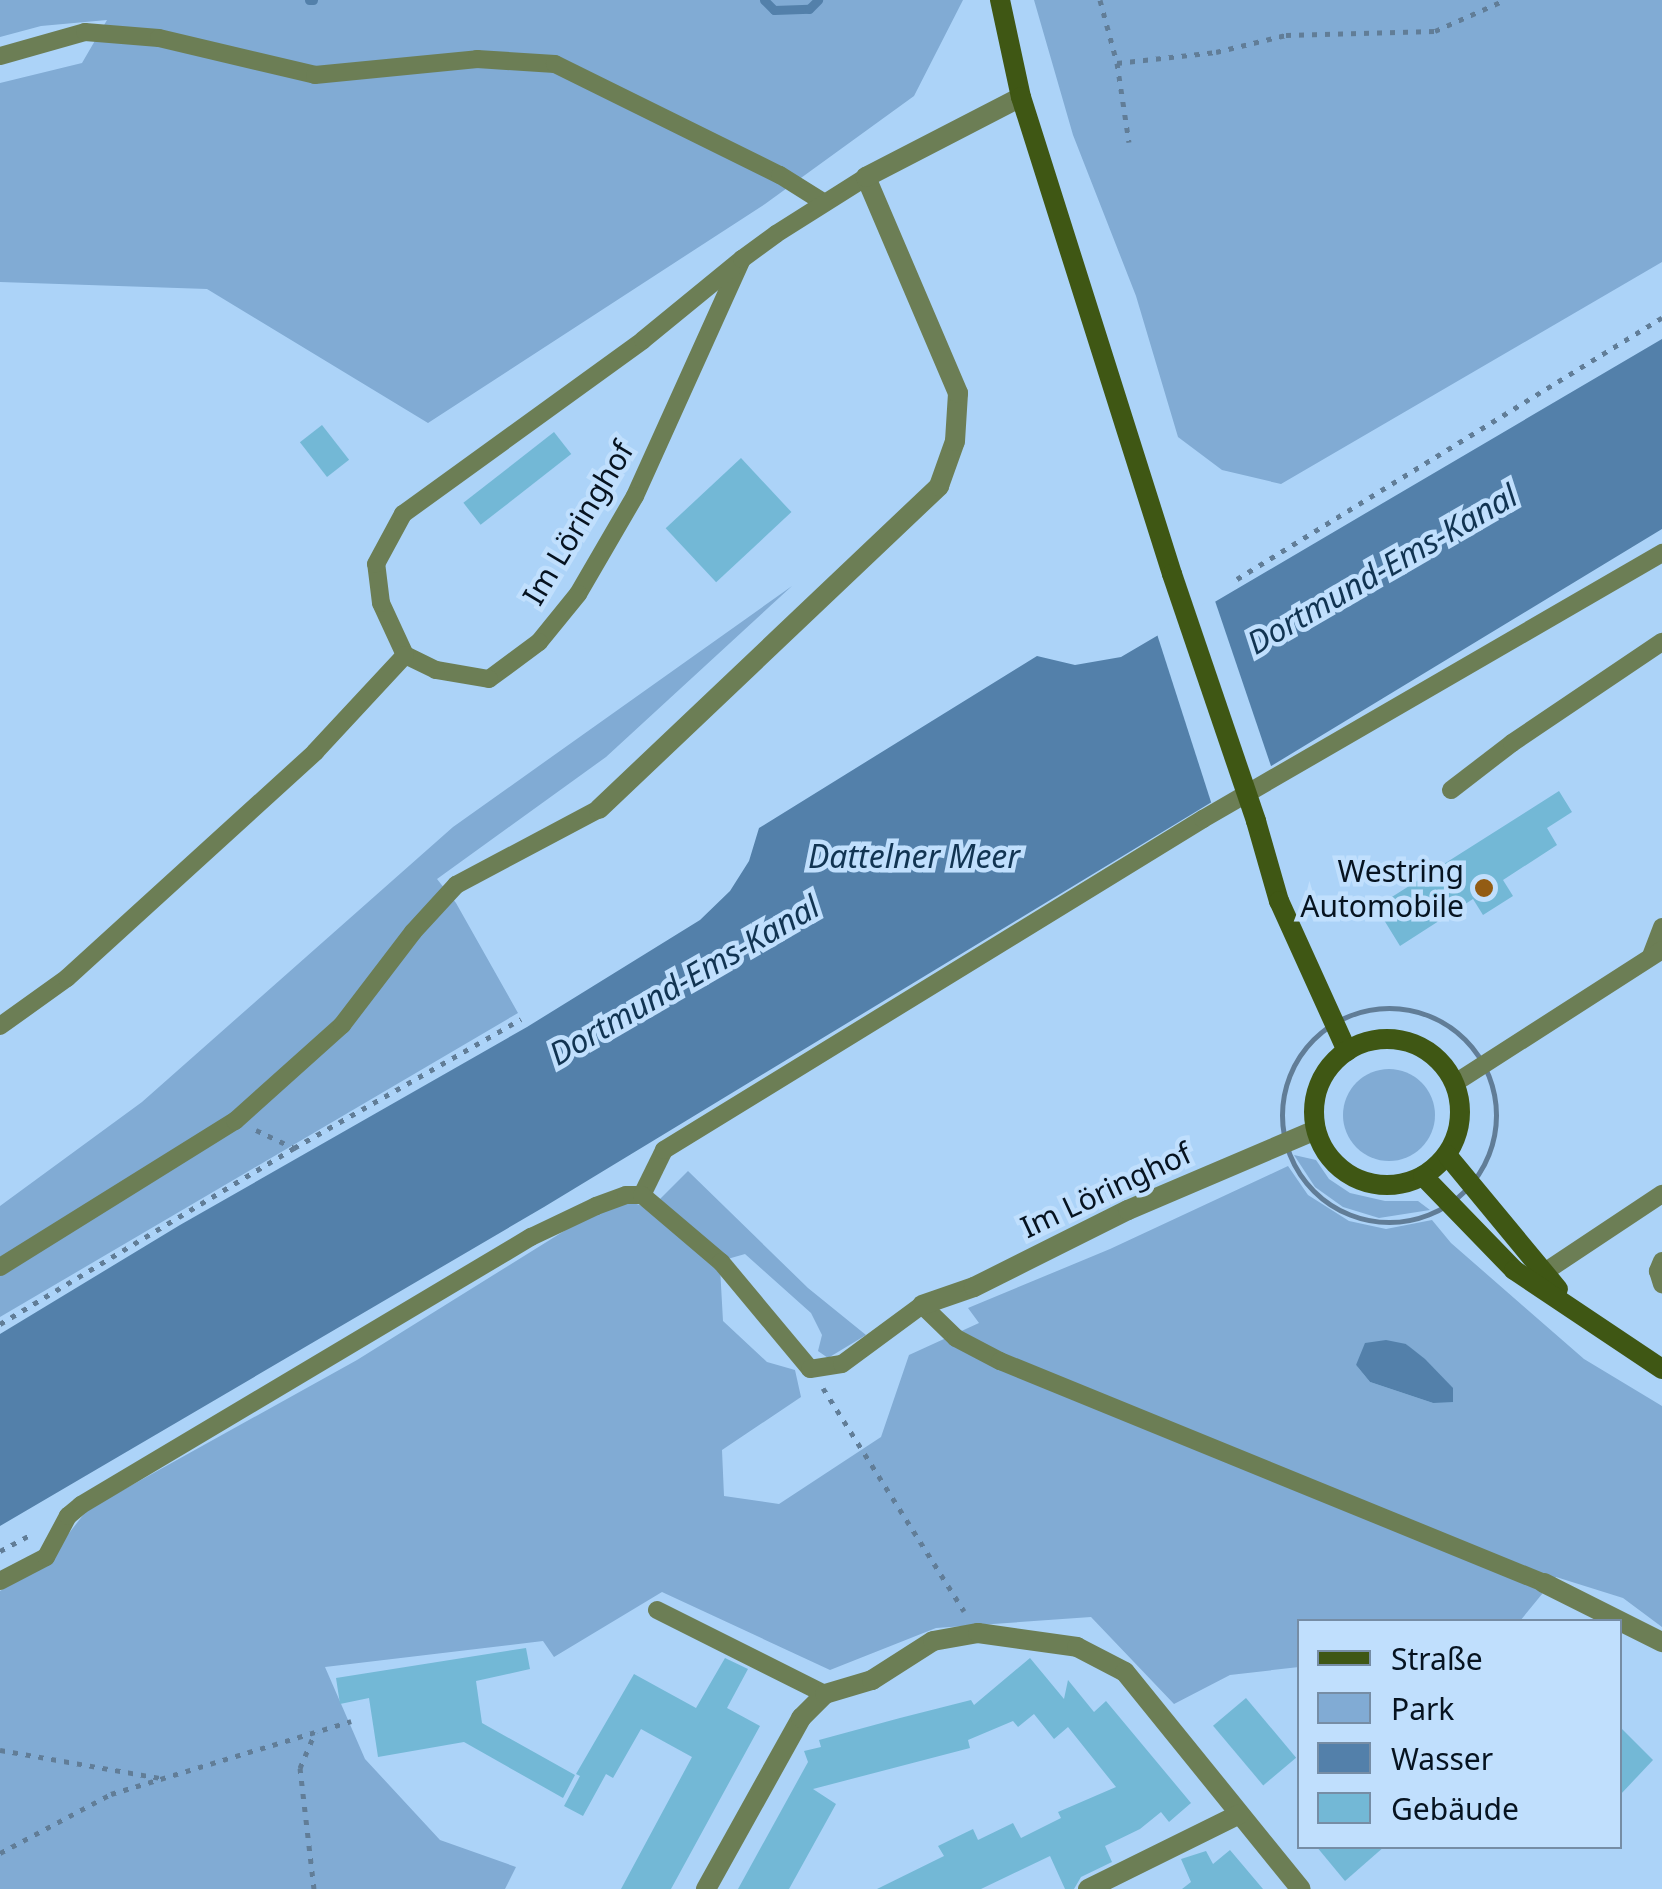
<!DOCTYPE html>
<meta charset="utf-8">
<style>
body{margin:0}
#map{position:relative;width:1662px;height:1889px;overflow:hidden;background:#acd3f8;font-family:"Noto Sans",sans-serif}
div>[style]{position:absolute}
.green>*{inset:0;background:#81abd4}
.round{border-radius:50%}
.water>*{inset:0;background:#5380aa}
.pier>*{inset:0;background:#acd3f8}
.stream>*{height:9px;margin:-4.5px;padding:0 4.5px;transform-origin:4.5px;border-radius:4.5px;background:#5380aa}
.building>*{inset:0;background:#73b8d6;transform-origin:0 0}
.path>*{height:5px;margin-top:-2.5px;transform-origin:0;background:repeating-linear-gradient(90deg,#617d97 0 5px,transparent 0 13px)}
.path>.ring{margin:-2.5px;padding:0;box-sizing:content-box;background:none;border:5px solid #617d97;border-radius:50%}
.lane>*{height:18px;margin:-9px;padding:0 9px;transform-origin:9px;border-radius:9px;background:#6c7e55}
.street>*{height:20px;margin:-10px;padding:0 10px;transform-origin:10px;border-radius:10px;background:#6c7e55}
.secondary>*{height:20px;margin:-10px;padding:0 10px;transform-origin:10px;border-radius:10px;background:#3f5714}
.secondary>.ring{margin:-10px;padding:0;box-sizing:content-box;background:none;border:20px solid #3f5714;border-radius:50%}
.secondary-bridge>*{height:20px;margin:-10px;padding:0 10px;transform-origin:10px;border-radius:10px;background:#3f5714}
.dots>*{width:28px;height:28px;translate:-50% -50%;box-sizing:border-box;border:5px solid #c0dffd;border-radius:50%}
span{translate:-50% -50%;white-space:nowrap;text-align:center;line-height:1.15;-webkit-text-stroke:9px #c0dffd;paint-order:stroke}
.street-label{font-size:30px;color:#061320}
.poi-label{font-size:30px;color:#061320}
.right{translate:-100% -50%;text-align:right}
.water-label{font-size:32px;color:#113452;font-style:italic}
.legend{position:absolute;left:1297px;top:1619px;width:325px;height:230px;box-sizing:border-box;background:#c0dffd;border:2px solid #768da5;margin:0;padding:12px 18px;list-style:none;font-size:30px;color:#061320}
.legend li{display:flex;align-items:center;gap:20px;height:50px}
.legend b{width:50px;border:2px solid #768da5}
</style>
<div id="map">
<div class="green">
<div style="clip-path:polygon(0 0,963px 0,914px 96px,765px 204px,428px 423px,207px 289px,0 282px,0 83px,82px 63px,107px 20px,41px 26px,0 37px)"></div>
<div style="clip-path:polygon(1034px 0,1662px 0,1662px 262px,1281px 484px,1222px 470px,1178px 437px,1136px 296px,1073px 135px)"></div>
<div style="clip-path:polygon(792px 586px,606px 757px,437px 879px,456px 903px,518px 1013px,0 1317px,0 1206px,142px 1102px,453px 827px)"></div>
<div class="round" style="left:1343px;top:1069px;width:92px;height:92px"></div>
<div style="clip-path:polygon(1294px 1155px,1316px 1160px,1329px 1179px,1350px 1193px,1385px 1201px,1418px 1201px,1430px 1210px,1379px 1218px,1343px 1207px,1315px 1187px)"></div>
<div style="clip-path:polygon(evenodd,1288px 1166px,1308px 1195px,1349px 1221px,1386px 1229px,1432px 1220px,1451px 1243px,1584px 1359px,1662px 1406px,1662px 1627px,1623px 1598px,1556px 1577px,1520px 1621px,1300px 1622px,1299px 1667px,1230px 1675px,1174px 1704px,1091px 1617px,936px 1628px,830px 1670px,662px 1592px,554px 1657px,543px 1641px,325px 1667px,365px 1759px,440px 1840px,516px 1867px,505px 1889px,0 1889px,0 1591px,45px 1564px,87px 1510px,357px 1360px,593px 1213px,627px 1201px,646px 1207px,720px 1267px,723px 1321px,767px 1362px,795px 1370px,801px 1397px,722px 1450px,724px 1496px,779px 1504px,881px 1437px,909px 1355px,979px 1323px,968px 1308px,1110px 1249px,1288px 1166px,1406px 1344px,1452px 1388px,1433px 1403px,1370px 1382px,1356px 1365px,1406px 1344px)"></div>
<div style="clip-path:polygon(688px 1171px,808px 1288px,866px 1335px,828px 1358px,818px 1351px,822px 1335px,811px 1313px,745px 1254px,724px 1260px,658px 1201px)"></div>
</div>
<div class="water">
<div style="clip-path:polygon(1662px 339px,1662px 529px,544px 1207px,0 1526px,0 1334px,180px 1225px,527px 1027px,700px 920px,730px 891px,749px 861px,759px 828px,1037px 656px,1075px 665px,1121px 657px)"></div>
<div style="clip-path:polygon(1386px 1340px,1406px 1344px,1425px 1359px,1453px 1388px,1453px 1402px,1433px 1403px,1370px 1382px,1356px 1365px,1365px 1343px)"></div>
</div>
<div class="pier">
<div style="clip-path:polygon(1214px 598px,1272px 769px,1212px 805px,1156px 631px)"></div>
</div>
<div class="stream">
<div style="left:309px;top:0;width:4px"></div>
<div style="left:764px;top:0;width:14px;rotate:45deg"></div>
<div style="left:774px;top:10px;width:35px;rotate:-2deg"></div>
<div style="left:809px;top:9px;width:13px;rotate:-45deg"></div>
</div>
<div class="building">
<div style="left:322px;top:425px;width:44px;height:28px;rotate:52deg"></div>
<div style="left:554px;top:432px;width:28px;height:115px;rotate:52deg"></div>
<div style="left:741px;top:458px;width:74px;height:103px;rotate:47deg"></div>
<div style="clip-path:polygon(1559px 791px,1572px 812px,1547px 828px,1557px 845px,1503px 880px,1513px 896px,1483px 915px,1473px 899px,1400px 946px,1376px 907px)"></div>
<div style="clip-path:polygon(526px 1648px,530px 1669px,476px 1681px,482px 1723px,575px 1775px,563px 1798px,464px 1742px,378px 1757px,369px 1698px,340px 1704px,336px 1678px)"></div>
<div style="clip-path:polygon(725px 1658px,748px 1669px,727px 1708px,760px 1726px,671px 1889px,621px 1889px,692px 1757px,641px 1729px,613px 1778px,606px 1774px,583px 1816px,564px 1806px,580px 1776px,576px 1774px,634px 1674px,696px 1708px)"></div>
<div style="clip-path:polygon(1030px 1658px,1064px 1699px,1068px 1680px,1094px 1712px,1106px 1701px,1191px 1803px,1169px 1822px,1161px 1812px,1140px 1829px,1105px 1846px,1112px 1862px,1081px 1877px,1074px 1889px,1065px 1889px,1050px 1856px,981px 1889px,877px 1889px,944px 1856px,938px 1846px,973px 1829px,978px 1840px,1013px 1823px,1021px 1838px,1061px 1818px,1058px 1812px,1116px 1787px,1068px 1727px,1054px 1739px,1034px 1714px,1018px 1727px,1013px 1721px,968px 1740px,970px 1748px,813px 1789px,836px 1804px,789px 1889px,738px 1889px,808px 1762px,804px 1751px,821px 1747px,819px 1740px,900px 1718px,971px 1700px,974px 1705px)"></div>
<div style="left:1246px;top:1698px;width:78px;height:43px;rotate:50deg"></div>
<div style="clip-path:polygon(1620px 1727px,1653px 1760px,1620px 1795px)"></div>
<div style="clip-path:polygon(1316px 1846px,1385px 1846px,1345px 1881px)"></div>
<div style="clip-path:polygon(1230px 1850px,1263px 1889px,1182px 1889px,1191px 1882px,1181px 1859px,1206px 1851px,1213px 1864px)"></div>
</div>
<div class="path">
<div style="left:1100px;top:0;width:65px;rotate:74.9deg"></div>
<div style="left:1117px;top:63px;width:80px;rotate:81.4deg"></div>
<div style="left:1117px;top:63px;width:100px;rotate:-6.3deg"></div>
<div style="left:1216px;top:52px;width:72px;rotate:-13.7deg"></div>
<div style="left:1286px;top:35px;width:149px;rotate:-1.5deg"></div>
<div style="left:1435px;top:31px;width:77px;rotate:-23.9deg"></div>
<div style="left:1237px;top:579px;width:499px;rotate:-31.6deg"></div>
<div class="ring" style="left:1282px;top:1008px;width:209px;height:209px"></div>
<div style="left:256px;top:1130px;width:42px;rotate:25.3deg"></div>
<div style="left:294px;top:1148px;width:261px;rotate:-29.6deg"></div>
<div style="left:0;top:1324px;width:343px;rotate:-30.9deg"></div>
<div style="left:823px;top:1388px;width:264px;rotate:57.7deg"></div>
<div style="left:0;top:1551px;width:38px;rotate:-28deg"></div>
<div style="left:0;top:1750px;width:162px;rotate:9.9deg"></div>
<div style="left:0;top:1853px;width:126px;rotate:-28deg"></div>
<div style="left:111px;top:1794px;width:251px;rotate:-16.9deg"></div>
<div style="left:314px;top:1889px;width:122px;rotate:-96.6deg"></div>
<div style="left:300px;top:1768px;width:39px;rotate:-67deg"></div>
</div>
<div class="lane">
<div style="left:0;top:56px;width:88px;rotate:-15.8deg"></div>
<div style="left:85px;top:32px;width:74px;rotate:4.6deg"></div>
<div style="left:159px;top:38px;width:160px;rotate:13.3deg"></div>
<div style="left:315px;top:75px;width:163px;rotate:-5.6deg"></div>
<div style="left:477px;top:59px;width:78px;rotate:3.7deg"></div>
<div style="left:555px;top:64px;width:251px;rotate:26.3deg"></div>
<div style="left:780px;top:175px;width:51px;rotate:32.1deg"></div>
<div style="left:742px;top:259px;width:260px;rotate:114.3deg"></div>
<div style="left:635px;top:496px;width:113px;rotate:120.2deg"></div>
<div style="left:578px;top:594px;width:62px;rotate:129.1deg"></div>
<div style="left:539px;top:642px;width:62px;rotate:143.5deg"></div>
<div style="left:489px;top:679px;width:54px;rotate:-170.4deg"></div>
<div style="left:436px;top:670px;width:34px;rotate:-154deg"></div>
<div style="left:405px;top:655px;width:57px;rotate:-114.8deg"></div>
<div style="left:381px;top:603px;width:39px;rotate:-97deg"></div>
<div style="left:376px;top:564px;width:57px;rotate:-61.6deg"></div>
<div style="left:403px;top:514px;width:296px;rotate:-35.9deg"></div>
<div style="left:643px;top:340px;width:128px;rotate:-39.3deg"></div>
<div style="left:742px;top:259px;width:42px;rotate:-36.3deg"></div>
<div style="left:776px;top:234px;width:107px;rotate:-32.3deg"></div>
<div style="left:1451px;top:790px;width:77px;rotate:-37.6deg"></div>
<div style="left:1512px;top:743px;width:181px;rotate:-34deg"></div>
<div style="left:1651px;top:956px;width:31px;rotate:-69deg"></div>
<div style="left:0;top:1026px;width:82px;rotate:-35.6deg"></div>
<div style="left:67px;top:978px;width:336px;rotate:-42.3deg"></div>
<div style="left:315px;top:752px;width:132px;rotate:-47.1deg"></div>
<div style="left:1455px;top:1083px;width:246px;rotate:-32.7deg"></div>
<div style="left:642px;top:1195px;width:50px;rotate:-63.9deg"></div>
<div style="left:664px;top:1150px;width:633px;rotate:-31.55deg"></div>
<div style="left:1203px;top:819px;width:531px;rotate:-30.09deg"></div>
<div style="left:1662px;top:1261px;width:11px;rotate:112deg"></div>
<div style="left:1658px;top:1271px;width:14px;rotate:73deg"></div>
<div style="left:0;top:1267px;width:277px;rotate:-31.9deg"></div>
<div style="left:235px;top:1121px;width:144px;rotate:-41.9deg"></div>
<div style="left:342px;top:1025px;width:117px;rotate:-52.6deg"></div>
<div style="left:413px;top:932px;width:64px;rotate:-47.5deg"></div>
<div style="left:456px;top:885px;width:162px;rotate:-28deg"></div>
<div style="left:1543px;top:1273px;width:143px;rotate:-33.6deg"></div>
<div style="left:0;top:1581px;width:52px;rotate:-27.6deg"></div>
<div style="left:46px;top:1557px;width:47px;rotate:-61.8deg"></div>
<div style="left:68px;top:1516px;width:17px;rotate:-40deg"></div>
<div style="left:81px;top:1505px;width:524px;rotate:-30.78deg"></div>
<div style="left:531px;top:1237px;width:72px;rotate:-25.5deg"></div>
<div style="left:596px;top:1206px;width:32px;rotate:-20deg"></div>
<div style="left:626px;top:1195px;width:16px"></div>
<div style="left:642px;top:1195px;width:104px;rotate:40.3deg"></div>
<div style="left:721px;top:1262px;width:139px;rotate:50.2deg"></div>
<div style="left:810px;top:1369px;width:32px;rotate:-9deg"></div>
<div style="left:842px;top:1364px;width:99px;rotate:-36.4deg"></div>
<div style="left:922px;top:1305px;width:47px;rotate:44.1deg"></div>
<div style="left:956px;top:1338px;width:50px;rotate:27.6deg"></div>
<div style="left:1000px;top:1361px;width:588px;rotate:22.2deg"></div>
<div style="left:657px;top:1610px;width:188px;rotate:26.6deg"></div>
</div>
<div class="street">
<div style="left:599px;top:809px;width:469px;rotate:-43.5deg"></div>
<div style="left:939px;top:486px;width:48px;rotate:-70.4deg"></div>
<div style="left:955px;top:441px;width:48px;rotate:-86.4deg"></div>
<div style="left:958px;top:393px;width:235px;rotate:-113.1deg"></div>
<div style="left:866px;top:177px;width:174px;rotate:-27.3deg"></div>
<div style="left:922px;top:1305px;width:55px;rotate:-19.1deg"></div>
<div style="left:974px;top:1287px;width:172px;rotate:-26.6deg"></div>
<div style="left:1128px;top:1210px;width:204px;rotate:-23.1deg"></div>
<div style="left:1544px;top:1583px;width:132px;rotate:26.6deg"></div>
<div style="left:706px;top:1889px;width:196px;rotate:-60.9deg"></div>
<div style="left:801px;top:1718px;width:34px;rotate:-45deg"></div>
<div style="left:825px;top:1694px;width:49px;rotate:-16.6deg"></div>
<div style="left:872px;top:1680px;width:72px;rotate:-32.6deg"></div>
<div style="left:933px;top:1641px;width:46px;rotate:-10.1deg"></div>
<div style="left:978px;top:1633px;width:100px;rotate:8deg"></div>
<div style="left:1077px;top:1647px;width:54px;rotate:27.5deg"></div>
<div style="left:1125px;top:1672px;width:279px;rotate:51deg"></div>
<div style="left:1088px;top:1889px;width:169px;rotate:-26.3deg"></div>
</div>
<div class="secondary">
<div style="left:1000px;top:0;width:99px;rotate:77.8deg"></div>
<div style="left:1021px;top:97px;width:500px;rotate:72.43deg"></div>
<div style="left:1256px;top:821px;width:83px;rotate:74deg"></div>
<div style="left:1279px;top:901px;width:165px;rotate:65.6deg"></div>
<div class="ring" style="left:1314px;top:1039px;width:126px;height:126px"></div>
<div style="left:1447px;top:1155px;width:174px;rotate:50.4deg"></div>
<div style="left:1423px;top:1176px;width:131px;rotate:45.9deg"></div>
<div style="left:1514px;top:1270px;width:178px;rotate:33.8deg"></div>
</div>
<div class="secondary-bridge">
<div style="left:1172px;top:574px;width:261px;rotate:71.2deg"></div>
</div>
<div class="dots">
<div style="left:1484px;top:888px;background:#935c13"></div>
</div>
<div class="street-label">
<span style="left:578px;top:523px;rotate:-59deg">Im Löringhof</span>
<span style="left:1106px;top:1190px;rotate:-25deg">Im Löringhof</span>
</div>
<div class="poi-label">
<span class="right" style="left:1464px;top:888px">Westring<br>Automobile</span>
</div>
<div class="water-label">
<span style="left:1382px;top:569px;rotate:-30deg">Dortmund-Ems-Kanal</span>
<span style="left:914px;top:856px">Dattelner Meer</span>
<span style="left:684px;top:980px;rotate:-30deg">Dortmund-Ems-Kanal</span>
</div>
<ul class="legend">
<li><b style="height:12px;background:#3f5714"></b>Straße</li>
<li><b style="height:28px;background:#81abd4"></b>Park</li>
<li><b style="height:28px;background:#5380aa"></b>Wasser</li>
<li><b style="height:28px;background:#73b8d6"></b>Gebäude</li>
</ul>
</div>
